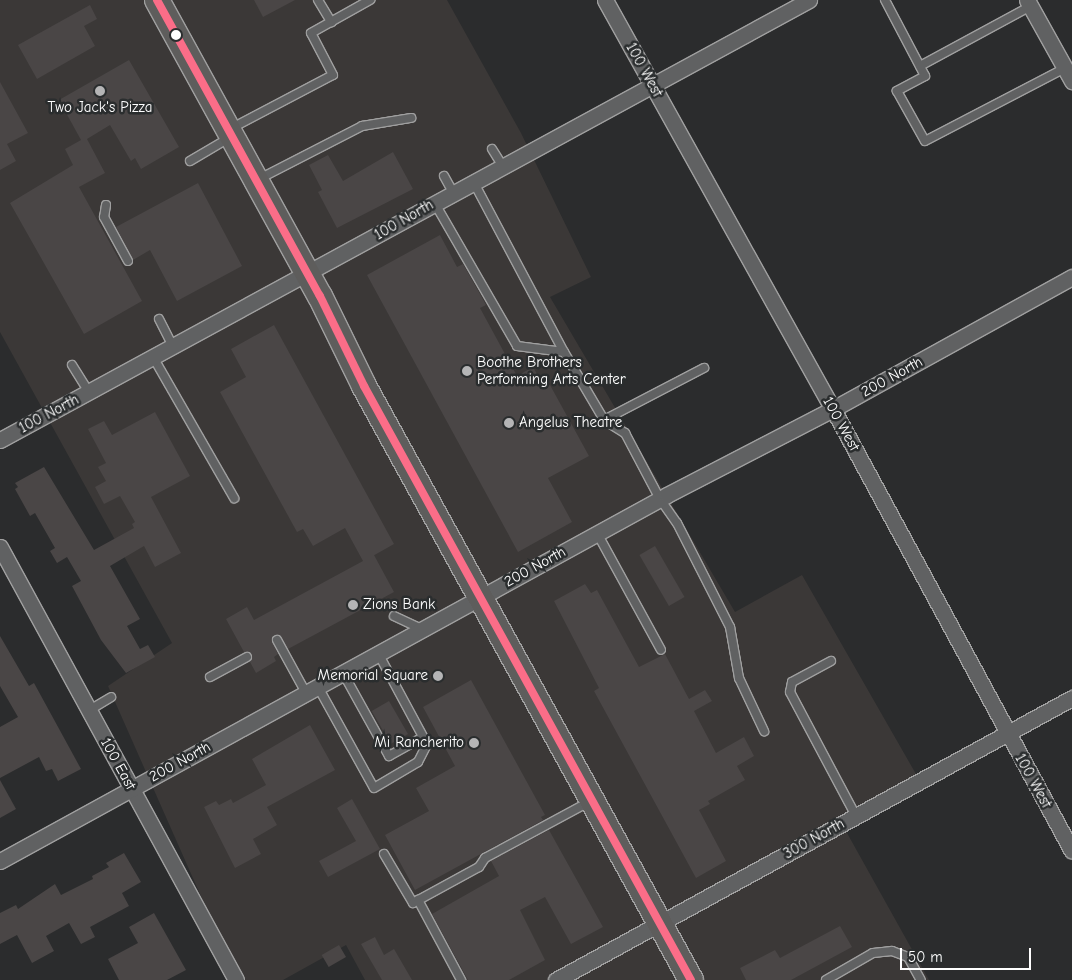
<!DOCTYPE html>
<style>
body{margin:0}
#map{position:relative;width:1072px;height:980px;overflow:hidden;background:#2b2c2d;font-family:"Comic Neue",sans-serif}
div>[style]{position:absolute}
.built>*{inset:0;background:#3b3837}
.building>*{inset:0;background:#4a4646;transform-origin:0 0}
.roads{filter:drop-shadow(1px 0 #a0a0a0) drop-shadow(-1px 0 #a0a0a0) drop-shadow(0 1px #a0a0a0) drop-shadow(0 -1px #a0a0a0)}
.lane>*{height:8px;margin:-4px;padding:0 4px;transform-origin:4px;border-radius:4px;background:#606162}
.street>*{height:15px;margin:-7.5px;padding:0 7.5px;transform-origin:7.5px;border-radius:7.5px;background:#606162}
.primary>*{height:24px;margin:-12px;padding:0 12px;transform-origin:12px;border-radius:12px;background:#5e5d5c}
.bus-1>*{height:8px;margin:-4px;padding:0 4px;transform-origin:4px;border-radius:4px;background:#fb6d88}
.dots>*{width:14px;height:14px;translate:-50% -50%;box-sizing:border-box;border:2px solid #2a2d2e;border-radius:50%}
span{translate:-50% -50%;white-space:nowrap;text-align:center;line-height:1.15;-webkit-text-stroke:5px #2a2d2e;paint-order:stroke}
.street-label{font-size:15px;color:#fff}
.poi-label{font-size:15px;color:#fff}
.left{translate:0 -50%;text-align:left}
.right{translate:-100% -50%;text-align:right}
.scale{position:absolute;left:900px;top:948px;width:131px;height:22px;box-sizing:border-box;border:2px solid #fff;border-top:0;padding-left:6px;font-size:15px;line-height:18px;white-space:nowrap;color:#fff;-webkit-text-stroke:4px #2a2d2e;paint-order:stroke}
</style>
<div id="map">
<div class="built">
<div style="clip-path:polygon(0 0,447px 0,521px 133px,591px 277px,550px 297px,735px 612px,802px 575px,920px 781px,842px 824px,929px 980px,365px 980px,346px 945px,283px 980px,238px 980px,108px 686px,172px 643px,0 332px)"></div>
</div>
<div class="building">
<div style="clip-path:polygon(254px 0,295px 0,263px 17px)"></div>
<div style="clip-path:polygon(90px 5px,97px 19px,84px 26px,95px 46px,37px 79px,18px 45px)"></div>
<div style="clip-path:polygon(129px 60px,179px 147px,141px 169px,135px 158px,131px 161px,110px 125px,87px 139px,105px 173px,79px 187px,142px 301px,84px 334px,10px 203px,73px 165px,65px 149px,81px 140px,59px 100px)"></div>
<div style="clip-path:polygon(0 82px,28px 133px,7px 144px,16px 161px,0 170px)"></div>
<div style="clip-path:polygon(393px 152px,413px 189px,337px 228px,318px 192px,322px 190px,309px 165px,328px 155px,343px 181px)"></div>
<div style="clip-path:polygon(198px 183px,242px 266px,177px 301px,150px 250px,133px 260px,116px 227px)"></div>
<div style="clip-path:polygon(440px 235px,457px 267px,463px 264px,480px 294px,486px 305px,480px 308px,517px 376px,533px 367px,545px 388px,550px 385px,589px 456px,548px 478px,572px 522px,518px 552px,367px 275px)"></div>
<div style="clip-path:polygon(274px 325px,394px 544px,371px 557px,374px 555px,394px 592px,288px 649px,280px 636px,274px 635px,271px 640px,278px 654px,274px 657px,276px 661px,256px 673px,250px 662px,252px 654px,244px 652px,226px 619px,247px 607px,254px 620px,363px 561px,345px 528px,313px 546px,303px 529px,297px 532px,220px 392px,246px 377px,231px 349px)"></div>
<div style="clip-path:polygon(155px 412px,190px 476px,151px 497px,181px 553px,155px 567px,144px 546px,110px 566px,140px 619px,127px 626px,140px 649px,148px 645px,155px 657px,126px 673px,101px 640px,72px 586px,81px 581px,67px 557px,57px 563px,50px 551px,55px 548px,35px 513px,30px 516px,15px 489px,18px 487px,15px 483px,44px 467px,94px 550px,134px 528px,132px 524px,135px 522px,120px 496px,104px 504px,95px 487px,106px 481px,98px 467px,106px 463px,88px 429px,104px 421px,112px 435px)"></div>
<div style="left:655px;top:546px;width:59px;height:18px;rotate:60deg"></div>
<div style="clip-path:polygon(585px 584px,591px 593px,597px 590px,639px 667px,665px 654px,689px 699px,705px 690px,712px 701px,694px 711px,716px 753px,744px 737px,754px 756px,737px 766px,745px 780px,708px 801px,710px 804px,699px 810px,726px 861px,696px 878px,594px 691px,599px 688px,554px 601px)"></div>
<div style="clip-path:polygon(0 636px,29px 686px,34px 683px,81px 769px,58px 781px,52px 769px,46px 771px,39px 757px,0 778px,0 727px,18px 717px,0 686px)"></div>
<div style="clip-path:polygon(471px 680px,545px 815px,541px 817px,543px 820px,415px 890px,385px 835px,429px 811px,416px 788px,455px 766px,423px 707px)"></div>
<div style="left:389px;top:701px;width:38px;height:20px;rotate:60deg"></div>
<div style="clip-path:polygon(310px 725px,335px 770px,267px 807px,277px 825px,253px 839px,261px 854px,235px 868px,204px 807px,216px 801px,219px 805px,231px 799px,233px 803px,266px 785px,252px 759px)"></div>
<div style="clip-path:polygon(0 780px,16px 809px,0 818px)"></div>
<div style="clip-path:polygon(352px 799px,380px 849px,328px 877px,319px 861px,356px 841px,337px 808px)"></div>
<div style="clip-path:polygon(549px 830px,603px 927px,571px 944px,545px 897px,520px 910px,545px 960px,509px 980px,468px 980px,432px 914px,499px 876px,491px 861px)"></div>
<div style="clip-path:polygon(124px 853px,141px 882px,122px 893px,129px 906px,90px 927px,95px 937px,81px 944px,69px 923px,46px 936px,54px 951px,32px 963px,17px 935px,0 944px,0 913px,16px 905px,18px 909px,55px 884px,61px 895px,93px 879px,92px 876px,109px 867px,106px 863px)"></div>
<div style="clip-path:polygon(154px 913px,186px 970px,167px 980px,119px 980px,108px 959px,138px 943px,129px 927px)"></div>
<div style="clip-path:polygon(840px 926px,852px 947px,791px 980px,746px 980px,740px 968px,775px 950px,780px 958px)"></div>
<div style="clip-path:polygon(375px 937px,384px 955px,394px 949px,412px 980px,382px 980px,361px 944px)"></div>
<div style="left:339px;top:945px;width:14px;height:20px;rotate:60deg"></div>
</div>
<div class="roads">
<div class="lane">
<div style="left:318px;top:0;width:26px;rotate:59deg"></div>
<div style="left:885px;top:0;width:86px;rotate:62.2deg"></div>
<div style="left:925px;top:76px;width:32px;rotate:152deg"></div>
<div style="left:897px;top:91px;width:57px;rotate:60.8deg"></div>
<div style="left:925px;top:141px;width:158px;rotate:-27.5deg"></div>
<div style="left:920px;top:66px;width:126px;rotate:-28.4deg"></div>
<div style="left:230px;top:129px;width:116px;rotate:-27.7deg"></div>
<div style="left:333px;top:75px;width:47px;rotate:-117.6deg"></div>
<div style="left:311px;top:33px;width:68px;rotate:-29.2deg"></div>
<div style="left:492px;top:149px;width:19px;rotate:58deg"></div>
<div style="left:190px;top:161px;width:45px;rotate:-30.5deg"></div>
<div style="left:444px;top:176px;width:18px;rotate:61deg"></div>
<div style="left:259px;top:179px;width:116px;rotate:-27.2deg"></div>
<div style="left:362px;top:126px;width:50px;rotate:-9.3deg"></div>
<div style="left:473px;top:181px;width:194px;rotate:62deg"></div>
<div style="left:434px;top:202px;width:166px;rotate:60deg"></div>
<div style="left:517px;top:346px;width:47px;rotate:7.3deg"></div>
<div style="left:564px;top:352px;width:79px;rotate:59.5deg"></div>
<div style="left:604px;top:420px;width:25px;rotate:32deg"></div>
<div style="left:625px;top:433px;width:75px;rotate:62.1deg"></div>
<div style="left:660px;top:499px;width:29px;rotate:55deg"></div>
<div style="left:677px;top:523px;width:117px;rotate:63deg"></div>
<div style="left:730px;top:627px;width:52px;rotate:80deg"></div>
<div style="left:739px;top:678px;width:59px;rotate:64.7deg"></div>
<div style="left:106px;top:205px;width:12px;rotate:99deg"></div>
<div style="left:104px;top:217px;width:50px;rotate:61.4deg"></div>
<div style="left:159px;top:319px;width:30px;rotate:63deg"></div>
<div style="left:153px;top:357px;width:163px;rotate:60.1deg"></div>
<div style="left:72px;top:365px;width:32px;rotate:58deg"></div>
<div style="left:604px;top:420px;width:113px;rotate:-27.5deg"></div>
<div style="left:597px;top:533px;width:133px;rotate:61.3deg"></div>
<div style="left:394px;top:616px;width:31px;rotate:25deg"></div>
<div style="left:277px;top:640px;width:60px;rotate:61.3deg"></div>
<div style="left:831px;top:661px;width:44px;rotate:151.7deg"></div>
<div style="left:792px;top:682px;width:10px;rotate:101deg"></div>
<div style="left:790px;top:692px;width:140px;rotate:62deg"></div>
<div style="left:343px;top:673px;width:95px;rotate:61deg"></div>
<div style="left:389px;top:756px;width:39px;rotate:-29deg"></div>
<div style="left:210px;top:677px;width:42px;rotate:-28.4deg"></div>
<div style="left:318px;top:687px;width:115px;rotate:61deg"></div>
<div style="left:374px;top:788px;width:51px;rotate:-30.6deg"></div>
<div style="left:418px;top:762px;width:20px;rotate:-63deg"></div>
<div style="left:427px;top:744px;width:103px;rotate:-118.3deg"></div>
<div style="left:88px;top:711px;width:27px;rotate:-31deg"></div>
<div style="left:384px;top:854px;width:57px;rotate:59.4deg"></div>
<div style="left:413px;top:903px;width:75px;rotate:-28.6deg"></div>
<div style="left:479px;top:867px;width:11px;rotate:-56deg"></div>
<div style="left:485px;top:858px;width:118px;rotate:-28.3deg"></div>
<div style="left:418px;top:900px;width:91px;rotate:61.7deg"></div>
<div style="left:826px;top:980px;width:54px;rotate:-29.9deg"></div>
<div style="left:873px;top:953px;width:19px;rotate:-6deg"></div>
<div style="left:892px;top:951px;width:17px;rotate:21deg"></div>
<div style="left:908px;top:957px;width:26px;rotate:61deg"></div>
</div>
<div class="street">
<div style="left:605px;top:0;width:468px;rotate:60.9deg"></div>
<div style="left:833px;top:409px;width:502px;rotate:61.6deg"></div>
<div style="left:1027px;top:0;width:93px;rotate:60.9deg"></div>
<div style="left:0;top:440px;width:921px;rotate:-28.54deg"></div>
<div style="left:0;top:547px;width:493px;rotate:61.4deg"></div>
<div style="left:0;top:861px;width:761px;rotate:-28.75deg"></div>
<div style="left:667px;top:495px;width:187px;rotate:-27.4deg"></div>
<div style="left:833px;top:409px;width:273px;rotate:-28.9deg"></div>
<div style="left:556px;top:980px;width:588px;rotate:-28.66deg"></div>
</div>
<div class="primary">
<div style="left:157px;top:0;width:338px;rotate:61.2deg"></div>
<div style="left:320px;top:296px;width:100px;rotate:63.9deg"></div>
<div style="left:364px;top:386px;width:678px;rotate:61.17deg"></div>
</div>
</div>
<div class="bus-1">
<div style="left:157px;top:0;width:338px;rotate:61.2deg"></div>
<div style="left:320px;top:296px;width:100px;rotate:63.9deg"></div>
<div style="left:364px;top:386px;width:678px;rotate:61.17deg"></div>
</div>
<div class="dots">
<div style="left:176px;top:35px;background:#fff"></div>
<div style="left:100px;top:91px;background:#b5b5b6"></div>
<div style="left:467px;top:371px;background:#b5b5b6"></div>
<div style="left:509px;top:423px;background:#b5b5b6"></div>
<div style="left:353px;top:605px;background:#b5b5b6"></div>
<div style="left:438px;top:676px;background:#b5b5b6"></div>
<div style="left:474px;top:743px;background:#b5b5b6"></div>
</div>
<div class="street-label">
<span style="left:644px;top:70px;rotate:61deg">100 West</span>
<span style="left:404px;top:220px;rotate:-30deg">100 North</span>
<span style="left:892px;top:377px;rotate:-29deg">200 North</span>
<span style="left:49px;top:414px;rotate:-28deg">100 North</span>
<span style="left:841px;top:424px;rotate:61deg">100 West</span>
<span style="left:535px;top:567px;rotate:-29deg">200 North</span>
<span style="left:180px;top:762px;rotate:-29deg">200 North</span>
<span style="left:118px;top:764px;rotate:61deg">100 East</span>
<span style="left:1033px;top:781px;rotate:61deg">100 West</span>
<span style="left:814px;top:839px;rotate:-29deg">300 North</span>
</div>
<div class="poi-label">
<span style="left:100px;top:108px">Two Jack's Pizza</span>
<span class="left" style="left:477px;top:371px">Boothe Brothers<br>Performing Arts Center</span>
<span class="left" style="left:519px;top:423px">Angelus Theatre</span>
<span class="left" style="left:363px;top:605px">Zions Bank</span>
<span class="right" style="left:428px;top:676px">Memorial Square</span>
<span class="right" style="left:464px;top:743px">Mi Rancherito</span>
</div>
<div class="scale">50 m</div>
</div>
